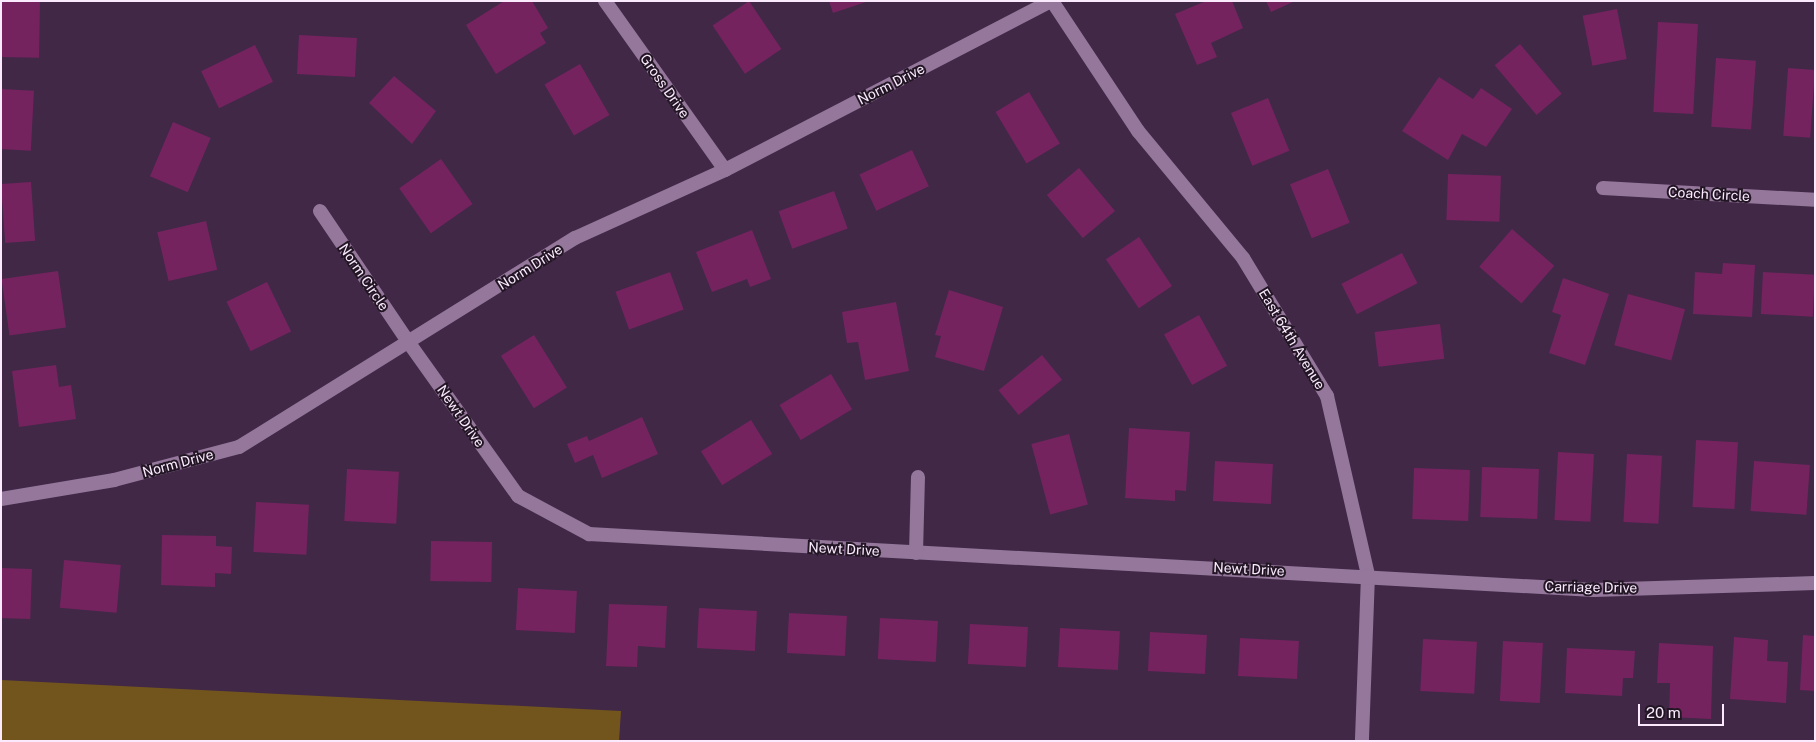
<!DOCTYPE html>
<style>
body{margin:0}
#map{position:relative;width:1816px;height:742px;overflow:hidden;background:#412847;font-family:"Public Sans",sans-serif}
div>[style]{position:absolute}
.green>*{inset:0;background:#72551c}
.building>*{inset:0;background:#74235e;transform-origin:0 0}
.minor>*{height:14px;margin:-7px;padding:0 7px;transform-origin:7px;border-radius:7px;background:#94779b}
span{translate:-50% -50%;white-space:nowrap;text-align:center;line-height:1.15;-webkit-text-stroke:4px #221624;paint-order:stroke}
.street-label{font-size:14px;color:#fbeafe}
.frame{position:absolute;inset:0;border:2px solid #fbeafe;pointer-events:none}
.scale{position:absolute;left:1638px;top:704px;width:86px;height:22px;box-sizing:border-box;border:2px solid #fbeafe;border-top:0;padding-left:6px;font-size:15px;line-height:18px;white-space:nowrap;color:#fbeafe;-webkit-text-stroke:4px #221624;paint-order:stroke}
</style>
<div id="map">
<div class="green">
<div style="clip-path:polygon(1px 680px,621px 711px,619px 741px,1px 741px)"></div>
</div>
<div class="building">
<div style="left:1px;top:1px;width:39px;height:56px;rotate:1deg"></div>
<div style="clip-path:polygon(504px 1px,532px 1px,548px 28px,540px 33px,546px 43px,496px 74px,466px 25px)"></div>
<div style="left:749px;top:1px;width:58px;height:44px;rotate:56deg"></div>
<div style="clip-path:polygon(829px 1px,866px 1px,866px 2px,833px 13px)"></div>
<div style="clip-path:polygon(1206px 1px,1232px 1px,1243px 28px,1211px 43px,1217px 57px,1197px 65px,1175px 14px)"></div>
<div style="clip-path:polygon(1266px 1px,1295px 1px,1271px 12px)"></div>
<div style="left:1617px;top:9px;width:51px;height:35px;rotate:79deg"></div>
<div style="left:1658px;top:22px;width:40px;height:90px;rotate:3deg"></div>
<div style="left:299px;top:35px;width:58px;height:39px;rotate:3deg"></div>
<div style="left:1520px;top:44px;width:65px;height:33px;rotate:50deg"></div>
<div style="left:255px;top:45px;width:41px;height:60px;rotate:64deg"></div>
<div style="left:1716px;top:58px;width:40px;height:69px;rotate:4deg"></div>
<div style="left:580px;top:64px;width:59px;height:41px;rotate:60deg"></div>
<div style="left:1788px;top:68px;width:27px;height:68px;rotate:4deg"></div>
<div style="clip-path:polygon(394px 76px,436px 111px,412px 144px,369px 103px)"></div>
<div style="clip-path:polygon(1439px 77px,1473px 99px,1481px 88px,1512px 109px,1486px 147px,1462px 134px,1448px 160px,1402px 131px)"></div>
<div style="left:1px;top:89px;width:33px;height:60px;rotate:3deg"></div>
<div style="left:1029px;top:92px;width:60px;height:39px;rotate:59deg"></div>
<div style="left:1268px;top:98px;width:57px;height:40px;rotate:68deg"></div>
<div style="left:173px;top:122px;width:41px;height:59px;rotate:23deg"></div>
<div style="left:912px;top:150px;width:40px;height:58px;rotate:65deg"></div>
<div style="left:441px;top:159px;width:55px;height:51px;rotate:55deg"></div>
<div style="left:1079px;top:168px;width:56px;height:42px;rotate:50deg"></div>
<div style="left:1328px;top:169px;width:58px;height:41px;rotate:68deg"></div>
<div style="left:1448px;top:174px;width:53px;height:46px;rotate:2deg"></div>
<div style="left:31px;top:182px;width:59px;height:30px;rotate:86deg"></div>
<div style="left:834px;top:191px;width:40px;height:59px;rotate:70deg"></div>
<div style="left:206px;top:221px;width:50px;height:50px;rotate:77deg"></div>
<div style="left:1512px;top:229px;width:56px;height:50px;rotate:41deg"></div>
<div style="clip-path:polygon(752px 230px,771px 279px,750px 287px,747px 279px,712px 292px,696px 252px)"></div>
<div style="left:1139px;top:237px;width:59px;height:40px;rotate:56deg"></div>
<div style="left:1402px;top:253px;width:34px;height:68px;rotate:63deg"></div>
<div style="clip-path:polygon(1723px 263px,1755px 265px,1752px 317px,1693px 314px,1695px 272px,1722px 274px)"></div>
<div style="left:58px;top:271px;width:57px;height:57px;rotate:82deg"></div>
<div style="left:670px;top:272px;width:40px;height:58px;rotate:70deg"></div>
<div style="left:1763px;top:272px;width:52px;height:42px;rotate:3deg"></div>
<div style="clip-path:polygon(1563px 278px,1609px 294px,1585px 365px,1549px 353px,1561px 315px,1552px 312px)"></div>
<div style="left:267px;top:282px;width:55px;height:45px;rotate:64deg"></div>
<div style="clip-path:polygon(949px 290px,1003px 307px,984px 371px,935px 357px,941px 336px,935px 335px)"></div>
<div style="left:1628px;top:294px;width:59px;height:53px;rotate:15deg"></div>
<div style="clip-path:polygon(896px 302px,909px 371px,865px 380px,858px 342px,847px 343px,842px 312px)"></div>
<div style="left:1199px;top:315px;width:58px;height:40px;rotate:61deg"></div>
<div style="left:1440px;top:324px;width:35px;height:66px;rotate:83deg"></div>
<div style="left:534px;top:335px;width:62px;height:39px;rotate:58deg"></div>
<div style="left:1042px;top:355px;width:32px;height:56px;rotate:51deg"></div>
<div style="clip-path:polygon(56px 365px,59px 387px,71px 385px,76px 419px,19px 427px,12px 371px)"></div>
<div style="left:831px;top:374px;width:41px;height:60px;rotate:59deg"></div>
<div style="clip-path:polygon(642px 417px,658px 454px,602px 478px,593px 455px,575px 463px,567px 444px,587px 436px,589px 441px)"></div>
<div style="left:751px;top:420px;width:40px;height:59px;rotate:58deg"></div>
<div style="clip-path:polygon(1129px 428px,1190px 432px,1186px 491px,1175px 490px,1175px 501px,1125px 498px)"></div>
<div style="left:1069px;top:434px;width:73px;height:39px;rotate:75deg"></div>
<div style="left:1696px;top:440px;width:42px;height:67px;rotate:3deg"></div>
<div style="left:1558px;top:452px;width:36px;height:68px;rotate:3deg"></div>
<div style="left:1627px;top:454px;width:35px;height:68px;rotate:3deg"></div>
<div style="left:1215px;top:461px;width:58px;height:40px;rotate:3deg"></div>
<div style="left:1754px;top:461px;width:56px;height:50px;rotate:4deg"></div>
<div style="left:1482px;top:467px;width:57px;height:50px;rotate:2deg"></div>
<div style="left:1414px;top:468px;width:56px;height:51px;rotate:2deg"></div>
<div style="left:347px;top:469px;width:52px;height:52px;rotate:3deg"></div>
<div style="left:256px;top:502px;width:53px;height:50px;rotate:3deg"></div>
<div style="clip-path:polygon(162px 535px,216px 536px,216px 546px,232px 547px,231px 574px,215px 573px,215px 587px,161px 585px)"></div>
<div style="left:431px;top:541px;width:61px;height:40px;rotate:1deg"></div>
<div style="left:64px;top:560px;width:57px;height:48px;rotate:5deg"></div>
<div style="left:1px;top:568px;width:31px;height:50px;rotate:2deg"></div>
<div style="left:518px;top:588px;width:59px;height:42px;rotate:3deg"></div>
<div style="clip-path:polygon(609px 604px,667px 606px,665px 648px,638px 646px,637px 667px,606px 666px)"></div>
<div style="left:699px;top:608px;width:58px;height:40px;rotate:3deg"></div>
<div style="left:789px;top:613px;width:58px;height:40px;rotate:3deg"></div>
<div style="left:880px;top:618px;width:58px;height:41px;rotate:3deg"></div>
<div style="left:970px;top:624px;width:58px;height:40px;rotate:3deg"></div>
<div style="left:1060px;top:628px;width:60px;height:39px;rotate:3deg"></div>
<div style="left:1150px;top:632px;width:57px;height:39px;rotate:3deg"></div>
<div style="clip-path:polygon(1803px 635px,1815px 636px,1815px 691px,1800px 690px)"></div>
<div style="clip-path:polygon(1734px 637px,1768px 640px,1767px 661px,1788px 662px,1786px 703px,1730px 699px)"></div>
<div style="left:1240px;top:638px;width:59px;height:38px;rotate:3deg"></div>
<div style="left:1423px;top:639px;width:54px;height:52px;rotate:3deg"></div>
<div style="left:1503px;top:641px;width:40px;height:60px;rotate:3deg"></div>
<div style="clip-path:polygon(1659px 643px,1713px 646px,1711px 719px,1669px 717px,1670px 683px,1657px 683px)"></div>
<div style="clip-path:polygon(1567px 648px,1635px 651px,1633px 678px,1623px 678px,1622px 696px,1565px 693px)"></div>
</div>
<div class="minor">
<div style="left:605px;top:1px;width:207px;rotate:54.6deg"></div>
<div style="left:1052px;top:1px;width:156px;rotate:56.5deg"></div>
<div style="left:1138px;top:131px;width:165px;rotate:50.4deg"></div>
<div style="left:1243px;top:258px;width:162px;rotate:58.7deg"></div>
<div style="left:1327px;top:396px;width:184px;rotate:77.1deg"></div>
<div style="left:1368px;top:575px;width:166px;rotate:92.1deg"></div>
<div style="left:1603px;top:188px;width:212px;rotate:3.2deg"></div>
<div style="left:320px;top:211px;width:159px;rotate:56deg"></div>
<div style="left:409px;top:343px;width:188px;rotate:54.5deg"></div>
<div style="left:518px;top:496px;width:81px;rotate:28.2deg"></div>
<div style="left:589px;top:534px;width:1006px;rotate:3.19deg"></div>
<div style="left:1593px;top:590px;width:222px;rotate:-1.8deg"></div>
<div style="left:1px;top:499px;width:115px;rotate:-9.5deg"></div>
<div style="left:114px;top:480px;width:129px;rotate:-14.8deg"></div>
<div style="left:239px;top:447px;width:396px;rotate:-31.9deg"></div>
<div style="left:575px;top:238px;width:165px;rotate:-24.4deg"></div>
<div style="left:725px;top:170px;width:367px;rotate:-27.4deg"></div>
<div style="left:916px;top:553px;width:76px;rotate:-88.5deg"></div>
</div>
<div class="street-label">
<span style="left:891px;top:84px;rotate:-27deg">Norm Drive</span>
<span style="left:665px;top:86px;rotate:55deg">Gross Drive</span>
<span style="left:1709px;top:194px;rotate:3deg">Coach Circle</span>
<span style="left:530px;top:267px;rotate:-32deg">Norm Drive</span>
<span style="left:364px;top:277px;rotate:56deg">Norm Circle</span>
<span style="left:1292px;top:339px;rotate:59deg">East 64th Avenue</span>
<span style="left:461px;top:416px;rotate:55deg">Newt Drive</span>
<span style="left:178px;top:463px;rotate:-15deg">Norm Drive</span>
<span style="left:844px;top:549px;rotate:3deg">Newt Drive</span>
<span style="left:1249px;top:569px;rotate:3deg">Newt Drive</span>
<span style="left:1591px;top:587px;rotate:1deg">Carriage Drive</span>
</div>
<div class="frame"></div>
<div class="scale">20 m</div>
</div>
